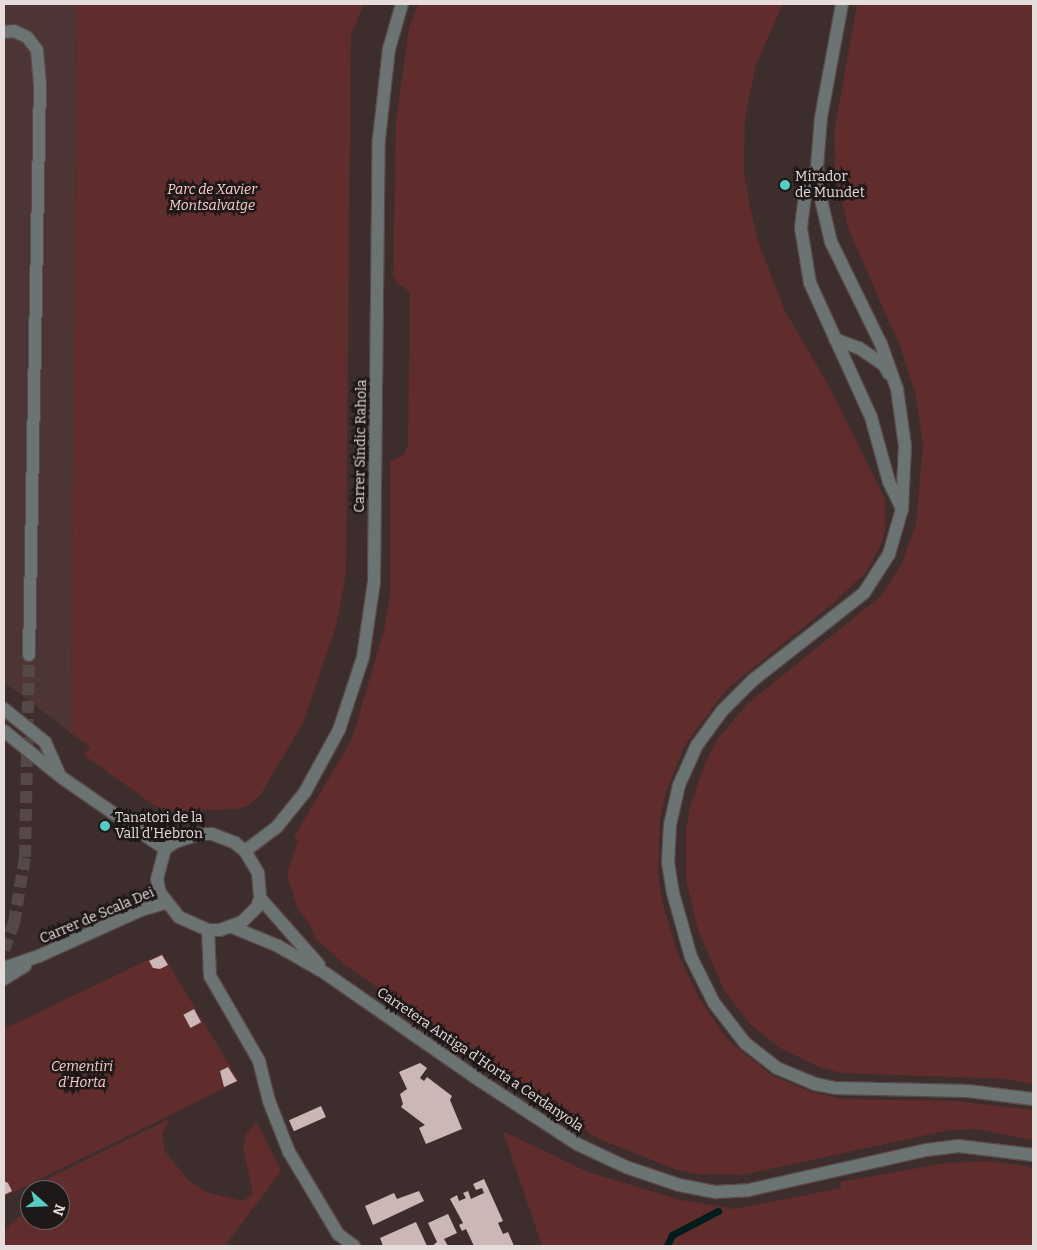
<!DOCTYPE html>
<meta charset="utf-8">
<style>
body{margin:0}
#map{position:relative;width:1037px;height:1250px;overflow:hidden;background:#3d2e2d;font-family:Bitter,serif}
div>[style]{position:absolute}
.built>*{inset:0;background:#4c3534}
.green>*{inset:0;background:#602c2c}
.stream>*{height:7px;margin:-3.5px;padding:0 3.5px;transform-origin:3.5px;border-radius:3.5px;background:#001d1c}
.building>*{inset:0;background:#cbb7b6;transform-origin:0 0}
.minor-tunnel>*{height:12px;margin-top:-6px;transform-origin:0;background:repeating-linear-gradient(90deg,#564847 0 12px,transparent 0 18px)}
.roads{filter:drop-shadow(1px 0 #584a49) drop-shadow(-1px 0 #584a49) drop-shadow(0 1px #584a49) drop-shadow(0 -1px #584a49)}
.minor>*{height:12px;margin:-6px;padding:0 6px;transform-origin:6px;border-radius:6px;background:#6b7473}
.dots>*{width:14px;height:14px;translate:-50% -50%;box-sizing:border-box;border:2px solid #1f1818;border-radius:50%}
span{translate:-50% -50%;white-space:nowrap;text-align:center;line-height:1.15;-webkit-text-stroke:5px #1f1818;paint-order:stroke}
.poi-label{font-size:14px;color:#e7dcdc}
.left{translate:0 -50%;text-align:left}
.park-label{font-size:14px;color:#fbcecb;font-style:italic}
.street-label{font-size:14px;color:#e7dcdc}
.frame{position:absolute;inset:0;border:5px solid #e7dcdc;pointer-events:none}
.north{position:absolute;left:20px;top:1180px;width:50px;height:50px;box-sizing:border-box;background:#1f1818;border:1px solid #6f6666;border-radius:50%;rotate:110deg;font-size:14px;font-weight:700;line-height:20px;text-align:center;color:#e7dcdc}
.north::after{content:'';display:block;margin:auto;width:18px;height:22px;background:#54cdc7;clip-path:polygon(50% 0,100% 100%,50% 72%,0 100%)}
</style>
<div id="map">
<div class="built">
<div style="clip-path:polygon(4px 4px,77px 4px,71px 733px,4px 682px)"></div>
</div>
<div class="green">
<div style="clip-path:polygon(77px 4px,364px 4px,351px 35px,346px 574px,336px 626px,303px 723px,261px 794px,248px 806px,237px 809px,176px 811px,155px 806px,84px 755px,90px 747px,71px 733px)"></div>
<div style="clip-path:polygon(418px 4px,783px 4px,756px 64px,745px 117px,744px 173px,750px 206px,757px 238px,784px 309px,827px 383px,885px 499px,885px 530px,881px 545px,866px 572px,833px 603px,726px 690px,685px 745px,666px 792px,660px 819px,658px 875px,662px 901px,677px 952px,699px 998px,728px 1040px,771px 1075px,811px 1092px,843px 1099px,956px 1101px,1033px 1110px,1033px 1140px,976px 1129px,949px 1130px,742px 1175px,697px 1174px,677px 1170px,599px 1139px,541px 1103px,344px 964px,316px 939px,310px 925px,297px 907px,287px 874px,298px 840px,294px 837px,352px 739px,384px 630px,390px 594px,390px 462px,404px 454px,408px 445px,410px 292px,396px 282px,393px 274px,396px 120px,409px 28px)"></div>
<div style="clip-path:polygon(857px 4px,1033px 4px,1033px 1084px,1006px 1079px,842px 1073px,819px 1067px,780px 1048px,750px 1024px,725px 992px,698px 930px,686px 880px,686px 830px,690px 806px,706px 761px,717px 740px,747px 704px,881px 596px,902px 563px,916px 524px,923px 445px,916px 396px,900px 346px,848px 228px,835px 169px,834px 132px)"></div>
<div style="clip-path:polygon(162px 953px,239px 1081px,4px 1197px,4px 1029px)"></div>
<div style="clip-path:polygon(169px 1119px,162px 1135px,165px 1151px,187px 1179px,206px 1192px,243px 1201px,253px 1193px,243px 1148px,246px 1135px,256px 1121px,281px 1171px,225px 1246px,4px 1246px,4px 1234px,9px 1226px,30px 1206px,30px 1220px,60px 1220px,60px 1190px,41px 1190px,49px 1178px)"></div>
<div style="clip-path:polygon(503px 1131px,588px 1172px,681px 1200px,735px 1209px,841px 1188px,840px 1182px,946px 1163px,987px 1161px,1026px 1166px,1033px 1169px,1033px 1246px,542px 1246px)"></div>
</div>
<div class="stream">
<div style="left:667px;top:1246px;width:12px;rotate:-66deg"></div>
<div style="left:672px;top:1235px;width:52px;rotate:-27.6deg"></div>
</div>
<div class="building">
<div style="clip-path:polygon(162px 955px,168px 965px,160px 969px,153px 968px,149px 961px)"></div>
<div style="left:194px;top:1009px;width:15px;height:12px;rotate:62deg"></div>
<div style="clip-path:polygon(420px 1063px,427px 1068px,420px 1078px,424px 1081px,427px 1077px,452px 1096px,450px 1100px,462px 1129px,426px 1144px,419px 1128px,425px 1125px,401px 1107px,403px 1104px,400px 1094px,407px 1089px,399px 1072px)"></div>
<div style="clip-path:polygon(228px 1067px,237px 1081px,224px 1087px,220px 1071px)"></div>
<div style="left:321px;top:1106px;width:12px;height:35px;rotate:66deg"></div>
<div style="clip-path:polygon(484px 1179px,503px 1221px,498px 1223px,503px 1234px,508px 1232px,514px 1246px,474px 1246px,466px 1229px,462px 1231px,459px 1225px,463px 1223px,450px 1199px,457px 1195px,459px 1201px,466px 1198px,463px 1193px,468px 1191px,471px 1199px,484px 1193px,482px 1188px,476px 1190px,473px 1184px)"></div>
<div style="clip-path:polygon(4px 1181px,8px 1183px,12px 1191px,4px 1195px)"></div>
<div style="clip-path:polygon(419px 1191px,424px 1201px,373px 1225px,365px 1206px,394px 1193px,397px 1199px)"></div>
<div style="clip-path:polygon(448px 1214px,457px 1233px,444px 1239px,448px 1246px,432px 1246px,437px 1242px,428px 1223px)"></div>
<div style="clip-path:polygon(416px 1222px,427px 1246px,383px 1246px,380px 1238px)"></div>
</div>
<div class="minor-tunnel">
<div style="left:4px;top:950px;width:29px;rotate:-70deg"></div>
<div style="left:14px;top:923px;width:67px;rotate:-80.5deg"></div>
<div style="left:25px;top:857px;width:202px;rotate:-88.9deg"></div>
</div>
<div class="roads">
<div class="minor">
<div style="left:842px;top:4px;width:115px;rotate:100.5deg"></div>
<div style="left:821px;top:117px;width:50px;rotate:94.6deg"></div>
<div style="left:817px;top:167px;width:24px;rotate:85deg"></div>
<div style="left:819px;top:191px;width:52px;rotate:76.8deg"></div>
<div style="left:831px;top:242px;width:114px;rotate:63.9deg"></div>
<div style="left:881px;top:344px;width:48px;rotate:70.4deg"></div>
<div style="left:897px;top:389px;width:58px;rotate:82deg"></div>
<div style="left:905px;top:446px;width:63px;rotate:92.7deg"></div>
<div style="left:902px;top:509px;width:47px;rotate:106.1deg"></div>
<div style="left:889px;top:554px;width:46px;rotate:122.7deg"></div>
<div style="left:864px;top:593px;width:141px;rotate:141.9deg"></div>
<div style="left:753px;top:680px;width:44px;rotate:135deg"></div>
<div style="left:722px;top:711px;width:42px;rotate:126.3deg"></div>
<div style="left:697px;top:745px;width:44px;rotate:114.2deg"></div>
<div style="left:679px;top:785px;width:41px;rotate:102.7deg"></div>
<div style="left:670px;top:825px;width:37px;rotate:93deg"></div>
<div style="left:668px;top:862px;width:31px;rotate:81deg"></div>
<div style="left:673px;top:893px;width:66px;rotate:74.3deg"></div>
<div style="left:691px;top:957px;width:51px;rotate:63.4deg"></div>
<div style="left:714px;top:1003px;width:51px;rotate:52.2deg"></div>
<div style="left:745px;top:1043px;width:41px;rotate:38deg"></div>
<div style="left:777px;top:1068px;width:41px;rotate:22.8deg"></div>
<div style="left:815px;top:1084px;width:20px;rotate:11deg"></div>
<div style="left:835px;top:1088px;width:133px;rotate:1.3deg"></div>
<div style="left:968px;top:1091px;width:65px;rotate:7deg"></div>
<div style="left:4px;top:32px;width:10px;rotate:-6deg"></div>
<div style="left:14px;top:31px;width:14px;rotate:25deg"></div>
<div style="left:27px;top:37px;width:16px;rotate:52deg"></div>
<div style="left:37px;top:50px;width:33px;rotate:85deg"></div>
<div style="left:40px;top:83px;width:572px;rotate:91.1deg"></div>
<div style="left:816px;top:170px;width:27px;rotate:114deg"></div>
<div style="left:805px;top:195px;width:33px;rotate:97deg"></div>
<div style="left:801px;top:228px;width:56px;rotate:80.7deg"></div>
<div style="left:810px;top:283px;width:147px;rotate:65.5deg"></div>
<div style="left:871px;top:417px;width:67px;rotate:74.5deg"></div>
<div style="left:889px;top:482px;width:30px;rotate:64deg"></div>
<div style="left:835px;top:339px;width:26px;rotate:21deg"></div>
<div style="left:859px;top:348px;width:30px;rotate:34deg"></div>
<div style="left:884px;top:365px;width:10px;rotate:61deg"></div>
<div style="left:4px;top:709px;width:53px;rotate:38.8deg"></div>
<div style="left:45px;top:742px;width:36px;rotate:66deg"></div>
<div style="left:4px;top:731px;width:73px;rotate:38.9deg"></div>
<div style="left:61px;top:777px;width:126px;rotate:34.7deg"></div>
<div style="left:199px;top:834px;width:13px"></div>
<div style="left:212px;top:834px;width:25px;rotate:21deg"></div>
<div style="left:235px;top:843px;width:13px;rotate:39deg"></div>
<div style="left:245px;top:851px;width:26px;rotate:59deg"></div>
<div style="left:258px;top:873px;width:25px;rotate:85deg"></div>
<div style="left:260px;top:898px;width:9px;rotate:108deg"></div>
<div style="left:257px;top:907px;width:21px;rotate:135deg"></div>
<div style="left:242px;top:922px;width:23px;rotate:160deg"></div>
<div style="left:220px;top:930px;width:12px;rotate:180deg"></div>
<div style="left:208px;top:930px;width:32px;rotate:-156deg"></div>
<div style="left:179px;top:917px;width:31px;rotate:-128deg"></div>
<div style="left:160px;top:893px;width:14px;rotate:-102deg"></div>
<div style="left:157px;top:879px;width:31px;rotate:-75deg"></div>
<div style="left:165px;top:849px;width:12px;rotate:-35deg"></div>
<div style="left:175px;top:842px;width:25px;rotate:-18deg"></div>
<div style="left:245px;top:851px;width:39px;rotate:-37deg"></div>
<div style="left:276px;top:828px;width:46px;rotate:-51.1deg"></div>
<div style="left:305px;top:792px;width:71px;rotate:-61.3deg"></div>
<div style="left:339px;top:730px;width:77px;rotate:-71.8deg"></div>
<div style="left:363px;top:657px;width:76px;rotate:-81.7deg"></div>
<div style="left:374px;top:582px;width:443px;rotate:-89.4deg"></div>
<div style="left:379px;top:139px;width:91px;rotate:-83.7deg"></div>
<div style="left:389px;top:49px;width:47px;rotate:-73.9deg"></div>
<div style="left:260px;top:898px;width:89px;rotate:48.6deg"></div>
<div style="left:232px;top:927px;width:50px;rotate:22.4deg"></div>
<div style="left:278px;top:946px;width:54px;rotate:29.9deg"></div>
<div style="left:325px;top:973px;width:188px;rotate:34.8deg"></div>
<div style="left:479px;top:1080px;width:117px;rotate:33.1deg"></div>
<div style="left:577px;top:1144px;width:54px;rotate:25.1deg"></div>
<div style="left:626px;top:1167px;width:56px;rotate:18.8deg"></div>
<div style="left:679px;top:1185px;width:38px;rotate:11deg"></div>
<div style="left:716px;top:1192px;width:33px;rotate:-3deg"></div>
<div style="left:749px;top:1190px;width:181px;rotate:-12.7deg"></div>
<div style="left:926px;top:1150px;width:33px;rotate:-7deg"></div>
<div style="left:959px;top:1146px;width:75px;rotate:6.9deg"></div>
<div style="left:208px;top:930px;width:46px;rotate:87.5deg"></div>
<div style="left:210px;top:976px;width:98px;rotate:60deg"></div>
<div style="left:259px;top:1061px;width:41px;rotate:76deg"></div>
<div style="left:269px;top:1101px;width:55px;rotate:68.6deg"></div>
<div style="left:289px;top:1152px;width:96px;rotate:59.1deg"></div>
<div style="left:338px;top:1234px;width:20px;rotate:37deg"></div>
<div style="left:4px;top:968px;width:37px;rotate:-19deg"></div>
<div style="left:39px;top:956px;width:112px;rotate:-24.3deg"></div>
<div style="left:141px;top:910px;width:26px;rotate:-16deg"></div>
<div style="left:4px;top:979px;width:25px;rotate:-32deg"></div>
</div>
</div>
<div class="dots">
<div style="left:785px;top:185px;background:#54cdc7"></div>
<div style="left:105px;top:826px;background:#54cdc7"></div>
</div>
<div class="poi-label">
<span class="left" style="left:795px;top:185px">Mirador<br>de Mundet</span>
<span class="left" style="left:115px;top:826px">Tanatori de la<br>Vall d'Hebron</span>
</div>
<div class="park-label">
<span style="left:212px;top:198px">Parc de Xavier<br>Montsalvatge</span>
<span style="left:82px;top:1075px">Cementiri<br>d'Horta</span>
</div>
<div class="street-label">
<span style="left:361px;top:446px;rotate:-89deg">Carrer Síndic Rahola</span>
<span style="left:97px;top:916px;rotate:-23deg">Carrer de Scala Dei</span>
<span style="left:480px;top:1060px;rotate:34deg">Carretera Antiga d'Horta a Cerdanyola</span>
</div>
<div class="frame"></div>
<div class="north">N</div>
</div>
